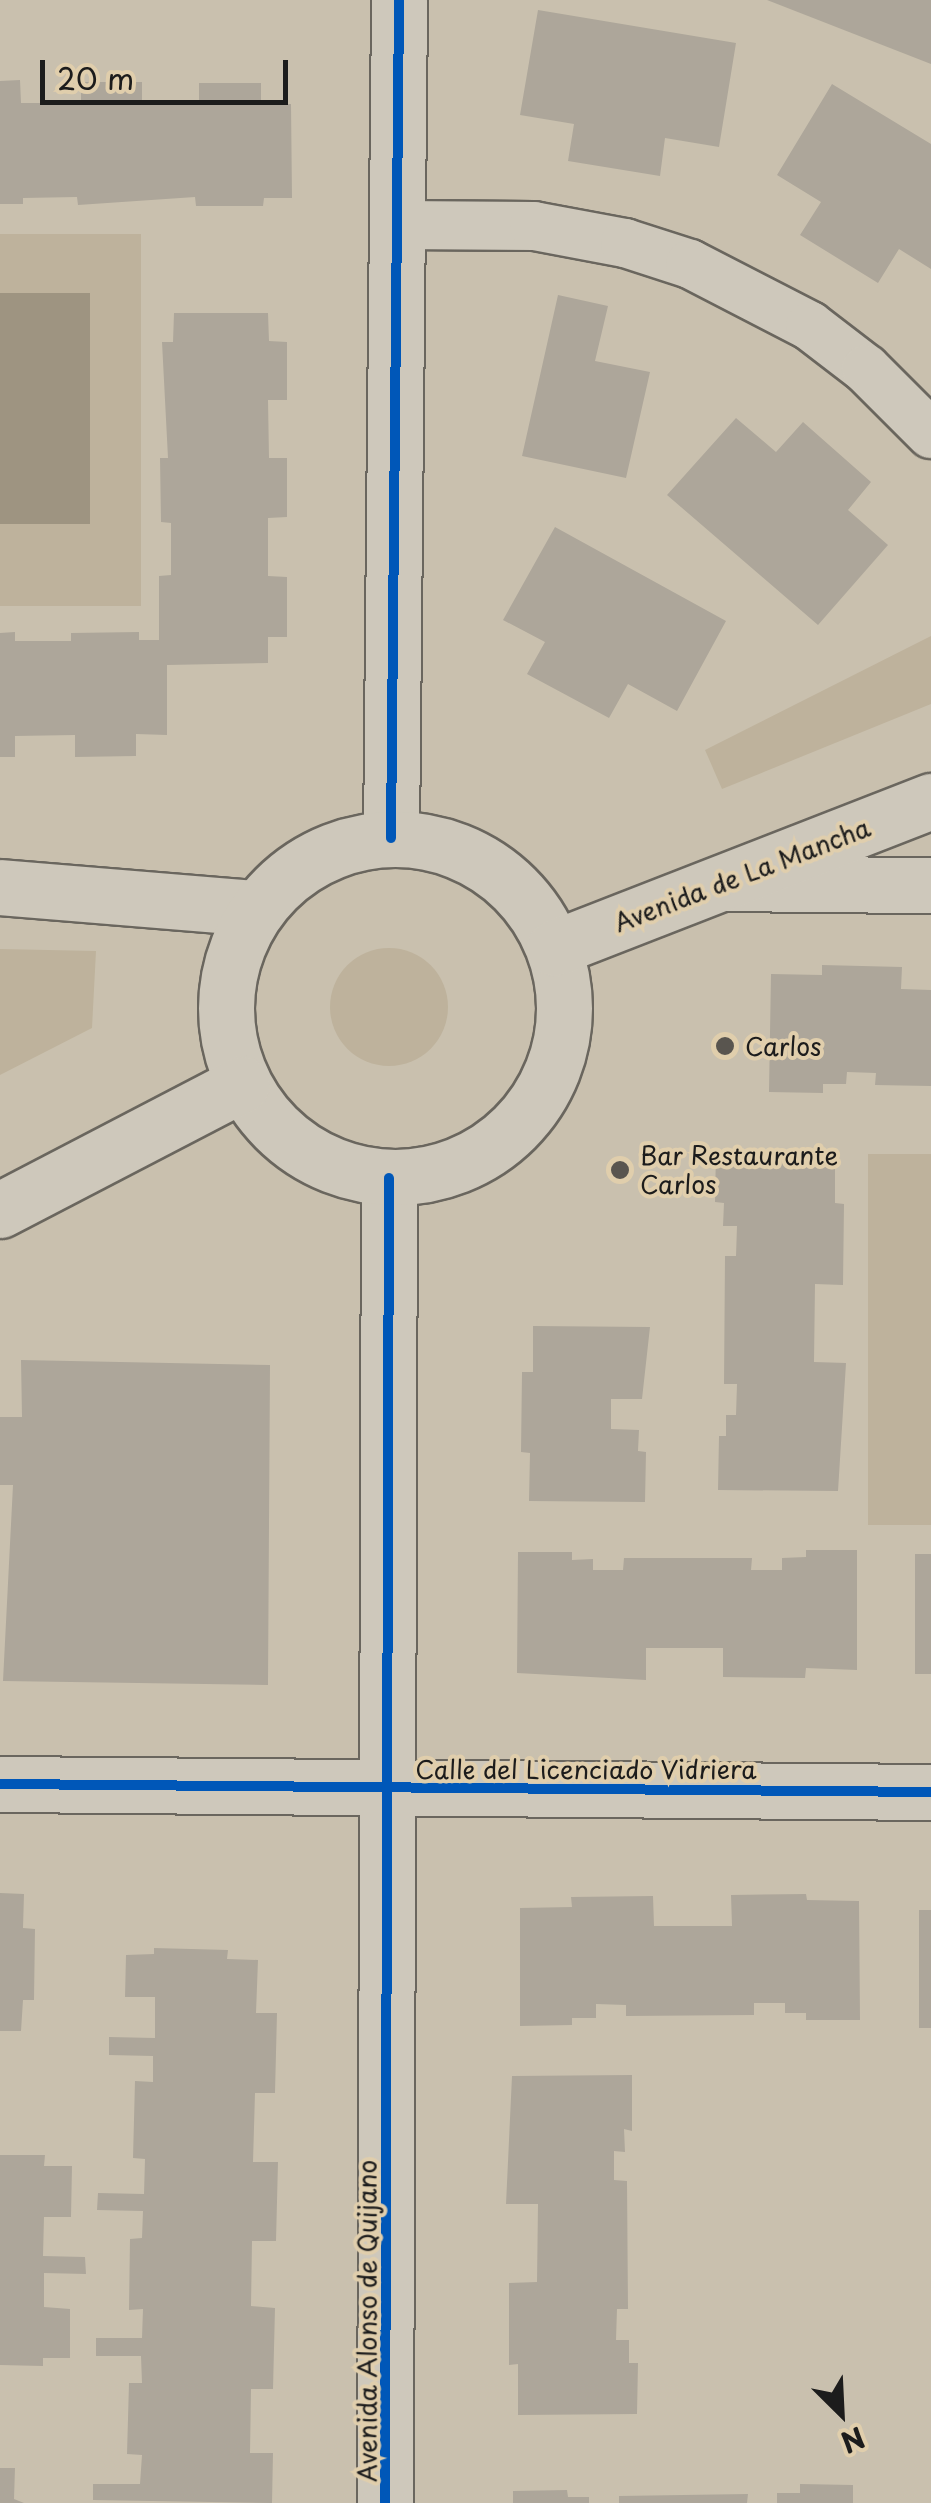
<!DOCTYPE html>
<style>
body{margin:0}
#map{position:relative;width:931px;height:2503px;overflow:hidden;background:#c9c0ae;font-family:"Playpen Sans",sans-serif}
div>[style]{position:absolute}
.green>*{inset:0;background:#beb29c;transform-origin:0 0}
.round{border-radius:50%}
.water>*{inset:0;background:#9e9481;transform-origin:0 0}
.building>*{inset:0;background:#ada69a;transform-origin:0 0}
.roads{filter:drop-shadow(2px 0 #6a665e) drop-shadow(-2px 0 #6a665e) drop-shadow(0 2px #6a665e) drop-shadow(0 -2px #6a665e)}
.lane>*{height:48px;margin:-24px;padding:0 24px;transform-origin:24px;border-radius:24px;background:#cec8bb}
.street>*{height:55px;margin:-27.5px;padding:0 27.5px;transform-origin:27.5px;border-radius:27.5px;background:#cec8bb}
.secondary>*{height:55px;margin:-27.5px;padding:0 27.5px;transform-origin:27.5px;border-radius:27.5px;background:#cec8bb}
.secondary>.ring{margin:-27.5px;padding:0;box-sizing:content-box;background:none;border:55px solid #cec8bb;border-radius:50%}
.cycleway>*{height:10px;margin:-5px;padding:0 5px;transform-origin:5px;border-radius:5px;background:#0057b8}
.dots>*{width:28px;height:28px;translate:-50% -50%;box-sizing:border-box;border:5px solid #e0ceac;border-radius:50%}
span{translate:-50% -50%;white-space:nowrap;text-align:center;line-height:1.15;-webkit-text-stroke:8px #e0ceac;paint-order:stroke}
.street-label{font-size:25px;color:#1c1c1c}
.poi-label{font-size:25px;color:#1c1c1c}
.left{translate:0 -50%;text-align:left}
.north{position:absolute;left:791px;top:2363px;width:100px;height:100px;-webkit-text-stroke:8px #e0ceac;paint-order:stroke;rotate:156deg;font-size:28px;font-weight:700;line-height:40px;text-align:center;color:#1c1c1c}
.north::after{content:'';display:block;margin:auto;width:35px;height:45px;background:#1c1c1c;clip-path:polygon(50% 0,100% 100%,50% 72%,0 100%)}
.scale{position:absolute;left:40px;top:60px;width:248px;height:45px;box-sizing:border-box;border:5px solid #1c1c1c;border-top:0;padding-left:12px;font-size:30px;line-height:35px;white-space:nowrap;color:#1c1c1c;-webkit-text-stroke:8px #e0ceac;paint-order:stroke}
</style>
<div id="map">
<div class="green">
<div style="left:0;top:234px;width:141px;height:372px"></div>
<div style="clip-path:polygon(931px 636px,931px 704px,722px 789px,705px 750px)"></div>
<div class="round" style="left:330px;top:948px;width:118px;height:118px"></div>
<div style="clip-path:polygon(0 949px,96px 951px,92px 1028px,0 1075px)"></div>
<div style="left:868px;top:1154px;width:63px;height:371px"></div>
</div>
<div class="water">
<div style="left:90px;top:293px;width:231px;height:90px;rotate:90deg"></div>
</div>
<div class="building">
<div style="clip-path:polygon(767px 0,931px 0,931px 64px)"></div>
<div style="clip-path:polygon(538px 10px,736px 43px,719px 147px,665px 138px,660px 176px,568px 161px,574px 124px,520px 115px)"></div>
<div style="clip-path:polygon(20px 80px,21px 103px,81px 103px,81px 82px,142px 82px,142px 103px,199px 103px,199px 83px,261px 83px,261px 104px,291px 104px,292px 198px,264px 198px,263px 206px,196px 206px,195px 197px,78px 205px,77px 197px,23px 198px,23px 204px,0 204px,0 81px)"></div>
<div style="clip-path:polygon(832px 84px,931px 144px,931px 269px,899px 249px,878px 283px,800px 235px,821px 202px,777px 175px)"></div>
<div style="clip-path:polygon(558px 295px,608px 306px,595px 361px,650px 372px,626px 478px,522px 456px)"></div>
<div style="clip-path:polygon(174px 313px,268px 313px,269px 341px,287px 342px,287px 400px,268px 400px,269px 458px,287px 458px,287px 517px,268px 518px,268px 576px,287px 577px,287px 637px,268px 637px,268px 663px,167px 665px,167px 735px,136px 734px,136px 756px,75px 757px,75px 735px,15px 736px,15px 757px,0 757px,0 633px,15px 632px,15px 641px,71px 641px,71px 633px,139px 632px,139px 640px,159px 640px,159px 576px,171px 575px,171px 523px,161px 522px,160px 458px,168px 458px,162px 342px,173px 342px)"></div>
<div style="clip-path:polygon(736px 418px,776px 452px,803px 422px,871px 482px,848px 510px,888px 545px,818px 625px,667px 495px)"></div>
<div style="clip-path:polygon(555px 527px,726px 621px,677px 711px,628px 684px,609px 718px,527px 674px,545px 642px,503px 620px)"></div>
<div style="clip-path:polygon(822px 965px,902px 967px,901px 989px,931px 990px,931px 1086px,875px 1085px,876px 1073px,847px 1072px,846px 1084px,823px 1084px,823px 1093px,769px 1092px,771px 974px,822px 975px)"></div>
<div style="clip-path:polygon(716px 1151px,835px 1151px,835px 1203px,844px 1204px,843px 1285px,815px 1284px,814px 1362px,846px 1363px,838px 1491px,718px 1490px,719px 1436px,726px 1436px,726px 1415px,736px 1415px,737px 1384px,724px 1384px,725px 1256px,736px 1256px,737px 1226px,723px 1226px,724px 1203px,715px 1202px)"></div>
<div style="clip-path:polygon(533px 1326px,650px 1327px,642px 1399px,611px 1399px,611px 1429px,639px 1430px,638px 1451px,646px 1452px,645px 1502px,529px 1501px,530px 1453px,521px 1452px,522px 1372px,533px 1372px)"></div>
<div style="clip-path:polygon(21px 1360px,270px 1365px,268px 1685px,3px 1681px,13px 1485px,0 1485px,0 1417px,22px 1417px)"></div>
<div style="clip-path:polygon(806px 1550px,857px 1550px,857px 1670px,806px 1668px,805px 1678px,723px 1677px,723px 1648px,646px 1648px,646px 1680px,517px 1673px,518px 1552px,572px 1552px,572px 1560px,593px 1559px,593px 1570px,623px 1570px,624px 1558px,752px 1558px,751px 1570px,782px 1570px,782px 1558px,806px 1557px)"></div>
<div style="left:915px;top:1554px;width:16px;height:120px"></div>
<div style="clip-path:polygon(0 1893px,24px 1894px,23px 1928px,35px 1929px,34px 2000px,23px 2000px,21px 2031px,0 2031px)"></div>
<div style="clip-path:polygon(806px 1894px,807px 1900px,859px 1901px,860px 2020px,806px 2020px,806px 2013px,785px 2013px,785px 2003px,754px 2003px,754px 2015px,626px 2016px,626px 2005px,596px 2004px,596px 2018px,572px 2018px,572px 2025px,520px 2026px,520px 1908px,572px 1907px,571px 1897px,653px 1896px,654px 1926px,732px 1926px,731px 1895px)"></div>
<div style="left:919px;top:1910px;width:12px;height:118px"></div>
<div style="clip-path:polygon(154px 1948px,228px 1950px,227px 1959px,258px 1960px,256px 2013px,277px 2013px,275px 2093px,255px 2093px,253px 2162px,278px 2162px,276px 2241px,252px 2241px,251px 2306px,275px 2308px,273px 2389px,251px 2389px,250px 2453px,273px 2453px,272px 2503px,93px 2500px,93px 2484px,140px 2484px,142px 2455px,127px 2454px,129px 2383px,142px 2383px,141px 2356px,96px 2356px,96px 2338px,142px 2338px,143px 2309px,129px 2310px,130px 2239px,142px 2238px,143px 2211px,97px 2210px,98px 2193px,144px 2194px,145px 2159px,133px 2158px,135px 2081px,153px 2082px,153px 2056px,109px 2055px,109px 2037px,155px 2038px,155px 1997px,125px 1997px,126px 1955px,154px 1954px)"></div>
<div style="clip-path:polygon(632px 2075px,632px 2131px,624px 2129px,625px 2152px,614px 2151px,614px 2180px,627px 2181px,628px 2309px,617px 2309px,616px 2340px,629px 2340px,629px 2363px,638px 2363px,637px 2414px,518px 2415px,518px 2364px,509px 2365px,509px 2283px,537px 2282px,538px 2204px,506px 2204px,512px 2076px)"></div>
<div style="clip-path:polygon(0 2155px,45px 2155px,44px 2166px,72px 2166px,71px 2217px,44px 2217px,43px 2256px,85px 2257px,86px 2274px,44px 2273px,44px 2307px,70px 2309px,70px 2358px,43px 2358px,43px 2366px,0 2365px)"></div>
<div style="clip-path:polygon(0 2468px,15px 2468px,14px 2499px,24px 2503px,0 2503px)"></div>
<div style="clip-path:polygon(800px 2484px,853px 2485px,853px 2503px,777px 2503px,777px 2493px,800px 2493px)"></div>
<div style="clip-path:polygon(567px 2490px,568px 2497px,589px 2497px,589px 2503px,513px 2503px,513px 2491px)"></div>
<div style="clip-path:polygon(748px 2494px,747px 2503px,619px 2503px,619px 2496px)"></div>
</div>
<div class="roads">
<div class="lane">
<div style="left:399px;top:225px;width:135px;rotate:0.4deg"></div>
<div style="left:534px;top:226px;width:93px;rotate:10.6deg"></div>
<div style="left:625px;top:243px;width:68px;rotate:17.9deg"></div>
<div style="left:690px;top:264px;width:135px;rotate:27.3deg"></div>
<div style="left:810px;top:326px;width:71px;rotate:37.5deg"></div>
<div style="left:866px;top:369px;width:92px;rotate:45deg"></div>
</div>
<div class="street">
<div style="left:391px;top:838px;width:838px;rotate:-89.45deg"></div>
<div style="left:723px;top:883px;width:208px;rotate:0.6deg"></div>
<div style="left:0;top:887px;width:257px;rotate:4.7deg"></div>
<div style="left:0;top:1784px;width:931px;rotate:0.49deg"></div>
<div style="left:385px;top:2503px;width:1325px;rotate:-89.83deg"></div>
</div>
<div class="secondary">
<div class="ring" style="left:226px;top:839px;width:283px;height:283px"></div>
<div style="left:554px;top:948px;width:405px;rotate:-21.3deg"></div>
<div style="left:0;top:1210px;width:273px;rotate:-27.5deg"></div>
</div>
</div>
<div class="cycleway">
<div style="left:391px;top:838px;width:838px;rotate:-89.45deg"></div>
<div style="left:0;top:1784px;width:931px;rotate:0.49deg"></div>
<div style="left:385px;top:2503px;width:1325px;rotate:-89.83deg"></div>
</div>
<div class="dots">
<div style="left:725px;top:1046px;background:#59554f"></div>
<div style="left:620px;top:1170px;background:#59554f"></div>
</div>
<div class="street-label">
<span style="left:742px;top:875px;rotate:-21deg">Avenida de La Mancha</span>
<span style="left:586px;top:1769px">Calle del Licenciado Vidriera</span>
<span style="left:367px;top:2321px;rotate:-90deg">Avenida Alonso de Quijano</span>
</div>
<div class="poi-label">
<span class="left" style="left:745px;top:1046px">Carlos</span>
<span class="left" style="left:640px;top:1170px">Bar Restaurante<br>Carlos</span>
</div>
<div class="north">N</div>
<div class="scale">20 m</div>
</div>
